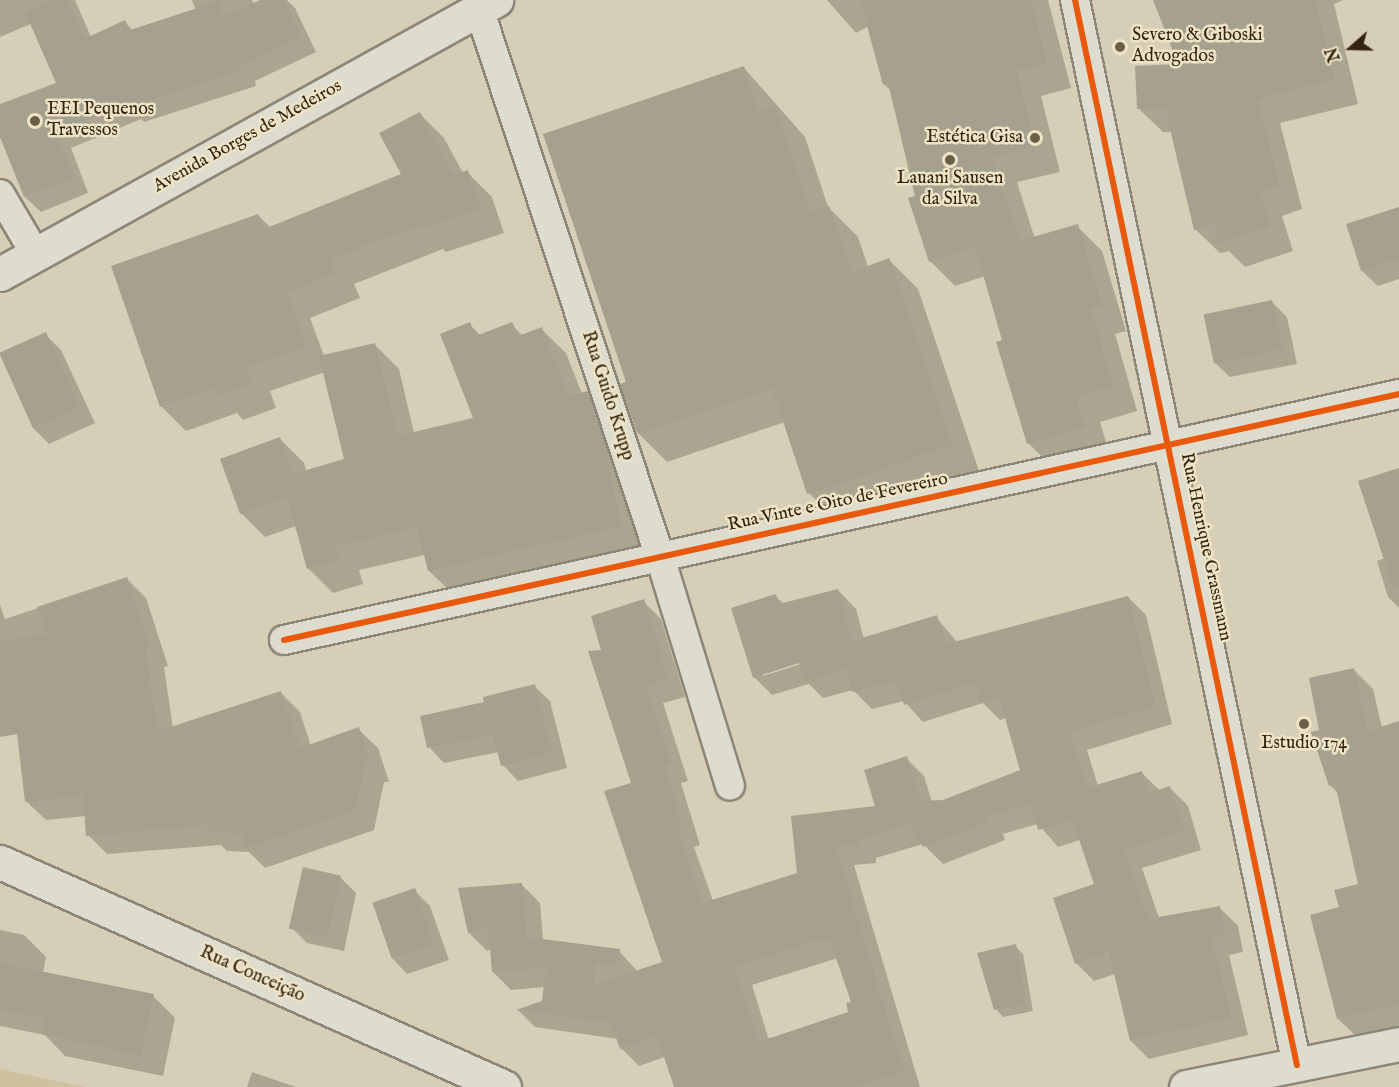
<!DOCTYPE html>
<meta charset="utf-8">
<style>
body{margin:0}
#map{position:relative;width:1399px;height:1087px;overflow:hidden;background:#d6ceb6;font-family:"IM FELL English",serif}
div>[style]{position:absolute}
.green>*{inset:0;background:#cdc1a0}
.shadow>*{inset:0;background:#0003}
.building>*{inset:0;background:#a6a08f;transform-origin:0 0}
.roads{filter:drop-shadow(2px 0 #8d8677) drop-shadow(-2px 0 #8d8677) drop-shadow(0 2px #8d8677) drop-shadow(0 -2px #8d8677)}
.minor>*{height:28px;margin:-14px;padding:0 14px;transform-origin:14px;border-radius:14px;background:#dedbcf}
.secondary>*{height:33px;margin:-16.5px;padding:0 16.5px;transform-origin:16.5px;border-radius:16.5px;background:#dedbcf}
.cycleway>*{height:6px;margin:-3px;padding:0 3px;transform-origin:3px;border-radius:3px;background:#e8590c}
.dots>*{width:16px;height:16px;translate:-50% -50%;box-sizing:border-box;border:3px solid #ede4c6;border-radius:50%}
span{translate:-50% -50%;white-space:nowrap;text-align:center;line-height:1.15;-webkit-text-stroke:5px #ede4c6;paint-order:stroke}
.poi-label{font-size:18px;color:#332310}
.left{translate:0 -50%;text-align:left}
.right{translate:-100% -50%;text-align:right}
.street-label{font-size:18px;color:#332310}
.north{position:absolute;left:1321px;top:18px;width:60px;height:60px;-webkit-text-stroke:4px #ede4c6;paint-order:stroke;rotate:250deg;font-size:16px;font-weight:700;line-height:24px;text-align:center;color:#332310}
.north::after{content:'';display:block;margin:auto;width:21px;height:27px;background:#332310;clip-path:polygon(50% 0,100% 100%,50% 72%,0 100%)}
</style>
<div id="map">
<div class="green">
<div style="clip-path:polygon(0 1069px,85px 1087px,0 1087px)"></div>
</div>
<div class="shadow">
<div style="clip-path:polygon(0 0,75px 0,91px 37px,124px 22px,134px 31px,196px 11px,192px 0,252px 0,254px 4px,263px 0,287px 0,295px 8px,316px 52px,255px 81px,256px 86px,144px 122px,141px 119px,71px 148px,88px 193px,41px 212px,25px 197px,0 133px,0 106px,58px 84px,31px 24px,0 37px)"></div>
<div style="clip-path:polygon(827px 0,1048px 0,1071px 88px,1041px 96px,1060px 172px,1017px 182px,1035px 239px,1077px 226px,1102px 251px,1126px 331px,1115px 334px,1137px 411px,1100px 422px,1109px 452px,1054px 469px,1029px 444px,998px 343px,1004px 341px,985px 276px,955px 286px,930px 261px,892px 92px,884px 84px,869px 26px,856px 33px)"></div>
<div style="clip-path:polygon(1155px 0,1343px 0,1334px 4px,1358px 104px,1280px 123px,1302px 209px,1282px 216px,1293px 251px,1245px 267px,1229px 251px,1220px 253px,1195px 229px,1173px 132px,1163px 132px,1138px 108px,1180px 66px)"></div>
<div style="clip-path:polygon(744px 68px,805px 137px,828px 207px,858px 237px,868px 267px,889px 260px,918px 289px,980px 474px,838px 522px,809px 493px,785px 422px,667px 462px,638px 433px,628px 384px)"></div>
<div style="clip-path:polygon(420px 114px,444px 138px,463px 173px,467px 172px,492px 197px,504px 233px,446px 252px,443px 249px,354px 284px,360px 298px,310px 318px,324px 356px,375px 345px,399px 369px,414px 433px,475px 419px,469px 324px,481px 336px,511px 324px,523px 336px,541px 329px,566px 353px,582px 394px,587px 393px,612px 417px,645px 550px,454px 595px,429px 571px,425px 555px,359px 570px,363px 584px,333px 593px,309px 569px,296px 526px,265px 537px,241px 513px,279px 438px,304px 463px,307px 472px,346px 460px,325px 372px,270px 391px,276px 408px,243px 420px,237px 413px,186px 431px,162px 407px,113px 267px,258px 215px,271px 228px,403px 175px)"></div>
<div style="clip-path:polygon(1399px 209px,1399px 279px,1378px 286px,1362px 271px)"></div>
<div style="clip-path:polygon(1271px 301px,1287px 317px,1297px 364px,1230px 377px,1214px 362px)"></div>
<div style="clip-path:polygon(45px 334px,61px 350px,95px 423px,49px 444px,33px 428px,0 355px)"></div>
<div style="clip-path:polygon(1399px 470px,1399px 608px,1388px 597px,1377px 561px,1385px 558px)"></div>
<div style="clip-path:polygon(127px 579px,146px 598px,168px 666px,164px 667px,173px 728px,281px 693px,300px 712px,311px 746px,358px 729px,378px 748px,389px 782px,384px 782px,374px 830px,265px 868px,249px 852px,227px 851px,221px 845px,107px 854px,88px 835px,86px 816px,46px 820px,26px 801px,8px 650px,0 722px,0 605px,5px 619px)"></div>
<div style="clip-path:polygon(evenodd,838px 590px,856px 609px,864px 639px,936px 617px,957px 642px,1128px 597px,1146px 615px,1172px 724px,1087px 750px,1098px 786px,1141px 772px,1160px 791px,1170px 788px,1188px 806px,1201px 850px,1142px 868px,1159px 918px,1220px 908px,1238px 926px,1243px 952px,1229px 955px,1248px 1035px,1149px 1059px,1131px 1041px,1115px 974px,1094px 981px,1076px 963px,1096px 885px,1080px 840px,1058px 847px,1038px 824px,1003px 834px,1005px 840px,943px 864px,923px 844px,876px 858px,876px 863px,854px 865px,920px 1087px,675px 1087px,665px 1057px,639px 1066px,621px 1048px,618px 1039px,535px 1027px,518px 1010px,543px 1002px,545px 987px,511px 990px,493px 972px,491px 949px,487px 951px,469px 933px,522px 885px,540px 903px,543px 940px,619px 951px,638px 972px,664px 963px,633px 784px,603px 651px,643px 601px,661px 619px,685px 697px,663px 703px,688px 781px,681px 783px,700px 845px,694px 847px,713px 901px,799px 874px,877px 808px,906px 758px,924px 776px,932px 802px,944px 802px,1022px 771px,1006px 718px,1000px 720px,983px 703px,923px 722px,904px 701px,872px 709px,853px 690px,823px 698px,809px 684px,772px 695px,754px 677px,775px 596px,784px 604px,838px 590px,806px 660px,807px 662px,763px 676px,763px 673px,806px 660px,838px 590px,838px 958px,853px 1003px,850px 1013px,769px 1040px,752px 985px,838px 958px)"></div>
<div style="clip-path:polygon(1354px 670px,1373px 689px,1382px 728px,1399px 722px,1399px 1028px,1358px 1038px,1338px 1019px,1341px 909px,1360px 885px,1339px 794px,1330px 785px,1321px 731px)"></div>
<div style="clip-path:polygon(534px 686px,550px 701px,567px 768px,518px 781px,503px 765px,499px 752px,444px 763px,429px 747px,486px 703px)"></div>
<div style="clip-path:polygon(340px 877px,356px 893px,344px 951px,307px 943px,291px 927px)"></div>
<div style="clip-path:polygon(414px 890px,430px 906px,449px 960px,407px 974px,392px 958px)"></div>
<div style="clip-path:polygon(0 930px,24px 935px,46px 957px,43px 973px,153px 996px,175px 1018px,163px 1076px,65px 1056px,45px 1035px,0 1026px)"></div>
<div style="clip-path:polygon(1015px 946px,1023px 954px,1033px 1011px,1003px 1017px,996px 1009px)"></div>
<div style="clip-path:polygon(252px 1072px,296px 1087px,247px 1087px)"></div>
</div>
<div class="building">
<div style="clip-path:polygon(53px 0,67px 0,84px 39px,125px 20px,130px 30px,219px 1px,224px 16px,260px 0,285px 0,301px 36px,240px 65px,242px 70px,128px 107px,126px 103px,56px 133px,74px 177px,24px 197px,0 137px,0 104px,56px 83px,25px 12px)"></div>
<div style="clip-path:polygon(860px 0,1030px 0,1047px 63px,1017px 71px,1035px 147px,992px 157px,1019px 241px,1078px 224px,1102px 306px,1091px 309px,1113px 386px,1076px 397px,1085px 427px,1027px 444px,996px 342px,1002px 340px,975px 247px,929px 262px,908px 198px,915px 196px,888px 83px,883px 85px)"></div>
<div style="clip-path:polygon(1153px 0,1315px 0,1335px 80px,1257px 99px,1279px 185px,1259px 192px,1270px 227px,1219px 243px,1214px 224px,1194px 230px,1165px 108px,1137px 109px,1135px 66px,1178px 64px)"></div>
<div style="clip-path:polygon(744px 66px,759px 112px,776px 107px,811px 212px,829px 206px,852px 272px,889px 258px,952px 445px,807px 494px,772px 388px,637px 433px,620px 384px,626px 382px,543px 134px)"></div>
<div style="clip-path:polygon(420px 112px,453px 175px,468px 170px,480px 208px,420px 228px,419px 225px,331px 259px,336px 273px,287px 293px,305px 346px,246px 367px,252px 384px,217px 396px,214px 388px,160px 407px,111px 266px,258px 214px,264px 229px,401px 174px,379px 133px)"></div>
<div style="clip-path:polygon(1399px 207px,1399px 259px,1361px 271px,1346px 224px)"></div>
<div style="left:1272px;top:300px;width:50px;height:70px;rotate:78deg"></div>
<div style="clip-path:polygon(470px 322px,476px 336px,512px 322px,518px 336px,542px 327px,568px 396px,588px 391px,605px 444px,621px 526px,428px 571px,417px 527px,336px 546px,340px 560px,307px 569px,287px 497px,240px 514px,220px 459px,280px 437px,293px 474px,344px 459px,319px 356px,375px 343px,397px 436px,473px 418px,440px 334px)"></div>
<div style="left:46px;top:332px;width:82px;height:51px;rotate:66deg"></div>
<div style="clip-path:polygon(1399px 468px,1399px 586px,1393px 587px,1358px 481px)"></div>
<div style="clip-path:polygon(127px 577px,150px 647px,145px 648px,158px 731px,281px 691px,300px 748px,359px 727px,371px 763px,365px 763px,355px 811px,244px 849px,246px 834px,207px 832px,207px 825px,86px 836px,83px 795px,25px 802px,17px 734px,0 737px,0 642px,46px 634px,37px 607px)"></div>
<div style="clip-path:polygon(evenodd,838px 589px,852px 641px,937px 615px,946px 644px,1128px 596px,1155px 706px,1070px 732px,1087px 788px,1142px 771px,1148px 793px,1170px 786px,1184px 831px,1125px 850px,1148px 919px,1220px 906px,1225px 934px,1212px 937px,1231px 1017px,1130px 1041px,1109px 952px,1075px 964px,1053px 898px,1094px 884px,1072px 819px,1038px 830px,1031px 804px,986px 816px,987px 822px,923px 847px,910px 824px,858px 840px,859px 845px,836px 847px,904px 1072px,855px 1087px,674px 1087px,657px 1036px,620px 1049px,611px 1023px,516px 1010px,542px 1001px,546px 968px,492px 972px,488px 927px,468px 933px,458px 888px,522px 883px,527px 937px,620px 949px,620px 963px,596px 964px,593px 985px,662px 962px,604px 791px,631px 783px,588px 651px,601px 650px,591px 616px,644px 599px,668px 679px,646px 685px,671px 763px,664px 765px,683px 827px,677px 829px,702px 903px,797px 873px,791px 816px,875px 806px,864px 770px,907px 756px,921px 801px,943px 800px,1020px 770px,999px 697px,980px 702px,975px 683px,904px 705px,896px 681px,852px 692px,847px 669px,804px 681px,799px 663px,753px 678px,731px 608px,776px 594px,779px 604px,838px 589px,829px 937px,851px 1002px,846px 1003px,848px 1012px,758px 1042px,735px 967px,829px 937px)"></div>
<div style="clip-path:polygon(1354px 668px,1368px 731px,1399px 721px,1399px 1004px,1337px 1019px,1310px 915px,1339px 907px,1334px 890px,1358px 884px,1335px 784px,1329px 786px,1311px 732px,1319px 730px,1309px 678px)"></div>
<div style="clip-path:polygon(535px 684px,552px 752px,501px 766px,493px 735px,427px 748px,420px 716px,484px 702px,483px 697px)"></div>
<div style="left:303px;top:867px;width:39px;height:63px;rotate:13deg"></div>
<div style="left:415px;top:888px;width:59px;height:45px;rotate:71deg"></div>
<div style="clip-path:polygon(1016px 944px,1026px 1004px,994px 1010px,977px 953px)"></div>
<div style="clip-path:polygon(0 963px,154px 994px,141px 1055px,41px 1034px,45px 1019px,0 1009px)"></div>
</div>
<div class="roads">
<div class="minor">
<div style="left:1075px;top:0;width:1088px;rotate:78.23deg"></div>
<div style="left:479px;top:9px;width:577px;rotate:71.72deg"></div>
<div style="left:660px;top:557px;width:239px;rotate:73deg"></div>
<div style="left:0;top:194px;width:71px;rotate:59.5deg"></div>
<div style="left:284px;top:640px;width:1142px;rotate:-12.44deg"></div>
</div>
<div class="secondary">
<div style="left:0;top:274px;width:567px;rotate:-28.92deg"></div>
<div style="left:0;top:862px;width:552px;rotate:24.06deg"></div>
<div style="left:1186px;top:1087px;width:217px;rotate:-11.4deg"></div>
</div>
</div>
<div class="cycleway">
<div style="left:1075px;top:0;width:1088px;rotate:78.23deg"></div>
<div style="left:284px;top:640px;width:1142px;rotate:-12.44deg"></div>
</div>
<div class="dots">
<div style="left:1120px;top:47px;background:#6c5f4a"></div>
<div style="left:35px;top:121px;background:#6c5f4a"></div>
<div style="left:1035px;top:138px;background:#6c5f4a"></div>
<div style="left:950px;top:160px;background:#6c5f4a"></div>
<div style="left:1304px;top:724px;background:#6c5f4a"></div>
</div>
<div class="poi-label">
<span class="left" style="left:1132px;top:47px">Severo &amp; Giboski<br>Advogados</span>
<span class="left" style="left:47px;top:121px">EEI Pequenos<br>Travessos</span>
<span class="right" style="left:1023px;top:138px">Estética Gisa</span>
<span style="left:950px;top:190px">Lauani Sausen<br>da Silva</span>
<span style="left:1304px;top:744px">Estudio 174</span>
</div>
<div class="street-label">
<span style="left:248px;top:137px;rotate:-29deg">Avenida Borges de Medeiros</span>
<span style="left:607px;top:396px;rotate:72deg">Rua Guido Krupp</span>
<span style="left:838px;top:503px;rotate:-12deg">Rua Vinte e Oito de Fevereiro</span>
<span style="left:1205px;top:547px;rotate:78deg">Rua Henrique Grassmann</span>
<span style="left:252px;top:975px;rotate:24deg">Rua Conceição</span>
</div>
<div class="north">N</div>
</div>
